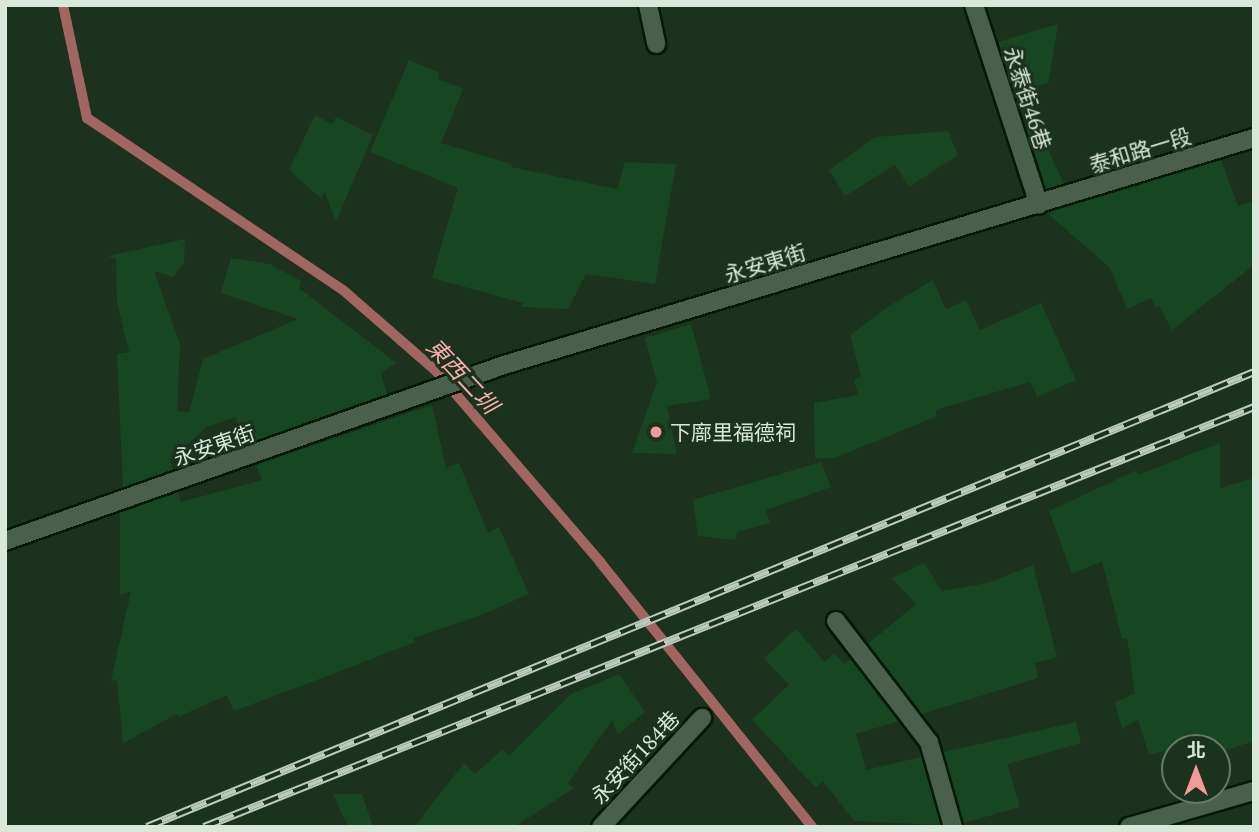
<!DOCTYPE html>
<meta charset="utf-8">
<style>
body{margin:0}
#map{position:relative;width:1259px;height:832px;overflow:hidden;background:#1b321f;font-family:"PT Serif","Noto Sans TC",serif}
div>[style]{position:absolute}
.stream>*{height:10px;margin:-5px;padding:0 5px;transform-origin:5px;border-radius:5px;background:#a36562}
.building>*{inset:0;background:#174622}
.roads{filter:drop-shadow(2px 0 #041908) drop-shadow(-2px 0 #041908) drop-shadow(0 2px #041908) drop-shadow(0 -2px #041908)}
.minor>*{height:18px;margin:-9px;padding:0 9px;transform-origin:9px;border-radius:9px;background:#49614c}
.rail>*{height:8px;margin-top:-4px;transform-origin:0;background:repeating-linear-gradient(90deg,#1b321f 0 16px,#bbcabc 0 32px);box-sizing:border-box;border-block:2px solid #bbcabc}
.dots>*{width:19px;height:19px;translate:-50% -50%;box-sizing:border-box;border:4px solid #1b321f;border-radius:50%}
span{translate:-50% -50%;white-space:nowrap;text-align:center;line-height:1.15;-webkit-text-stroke:6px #1b321f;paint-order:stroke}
.street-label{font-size:21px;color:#d9e6da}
.poi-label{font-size:21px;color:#d9e6da}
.left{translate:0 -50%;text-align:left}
.water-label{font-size:23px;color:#f9aeaa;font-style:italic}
.frame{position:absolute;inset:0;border:7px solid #d9e6da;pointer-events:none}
.north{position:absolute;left:1161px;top:734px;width:70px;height:70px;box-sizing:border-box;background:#1b321f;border:2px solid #677a6a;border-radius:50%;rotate:0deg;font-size:19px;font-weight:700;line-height:28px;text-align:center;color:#d9e6da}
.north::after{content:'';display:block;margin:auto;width:24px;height:32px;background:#f59b97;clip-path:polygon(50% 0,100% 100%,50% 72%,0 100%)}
</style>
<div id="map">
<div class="stream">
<div style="left:63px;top:5px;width:116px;rotate:78deg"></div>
<div style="left:87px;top:118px;width:308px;rotate:33.9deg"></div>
<div style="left:343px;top:290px;width:123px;rotate:41.1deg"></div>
<div style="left:436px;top:371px;width:252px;rotate:49.3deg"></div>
<div style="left:600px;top:562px;width:339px;rotate:51.3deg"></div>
</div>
<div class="building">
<div style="clip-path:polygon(1058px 24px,1048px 83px,1015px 93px,998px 42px)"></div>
<div style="clip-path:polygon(409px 60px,440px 73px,438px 79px,463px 89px,441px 143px,512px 164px,511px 167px,617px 189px,625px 162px,676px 164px,655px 284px,586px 274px,568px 309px,522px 307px,523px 303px,432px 278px,458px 188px,370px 152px)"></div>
<div style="clip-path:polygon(1030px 111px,1064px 184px,1046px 189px,1022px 115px)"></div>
<div style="clip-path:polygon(315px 115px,332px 124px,336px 117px,373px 135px,336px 221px,324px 191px,322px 199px,289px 170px)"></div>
<div style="clip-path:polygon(948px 131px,958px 155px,909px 187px,895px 165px,845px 196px,829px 170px,875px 137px)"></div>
<div style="clip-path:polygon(1221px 160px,1238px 206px,1254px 201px,1254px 265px,1172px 330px,1159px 306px,1155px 307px,1151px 298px,1127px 309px,1110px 268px,1047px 213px)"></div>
<div style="clip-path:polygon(185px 239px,184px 262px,173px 277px,154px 271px,180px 344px,177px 411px,189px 412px,203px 359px,298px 319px,221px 293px,231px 258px,270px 264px,301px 281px,299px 288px,396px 363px,381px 373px,387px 394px,247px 444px,235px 417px,207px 427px,170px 460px,173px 470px,123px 487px,117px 354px,129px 352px,117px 302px,116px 259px,108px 256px)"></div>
<div style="clip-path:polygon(933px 280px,946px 309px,966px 300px,980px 330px,1041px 303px,1076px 380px,1037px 397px,1030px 382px,935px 410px,937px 416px,882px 439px,834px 458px,815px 458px,814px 403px,858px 395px,854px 380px,861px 376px,850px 335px,886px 308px)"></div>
<div style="clip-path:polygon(691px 324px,711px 399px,667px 406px,677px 454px,632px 453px,657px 382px,645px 338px)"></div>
<div style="clip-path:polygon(432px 405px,446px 468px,459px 463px,488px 533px,499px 527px,529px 594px,484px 614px,413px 638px,415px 642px,346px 669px,234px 711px,227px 695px,178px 717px,177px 714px,123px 743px,117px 680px,111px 681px,131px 591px,120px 595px,120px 513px,179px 492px,181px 502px,262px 480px,256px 465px)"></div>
<div style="clip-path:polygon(1220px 443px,1220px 488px,1254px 478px,1254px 741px,1217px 753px,1217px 747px,1175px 748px,1149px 755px,1138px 720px,1122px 729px,1115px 702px,1135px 693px,1127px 638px,1122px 639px,1102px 561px,1072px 574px,1049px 511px,1137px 470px,1138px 475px)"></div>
<div style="clip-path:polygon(821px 462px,831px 487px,766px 510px,770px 523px,737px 532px,736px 540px,698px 536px,693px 500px)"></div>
<div style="clip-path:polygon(924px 563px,942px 591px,987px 583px,1033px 565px,1057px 657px,1035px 663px,1038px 678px,922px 714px,868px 644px,916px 604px,892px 578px)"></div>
<div style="clip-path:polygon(796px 629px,825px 662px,834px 653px,844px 664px,851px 659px,899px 721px,856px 734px,866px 770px,921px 757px,941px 825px,854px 821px,823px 781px,816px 788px,752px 720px,789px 685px,764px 658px)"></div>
<div style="clip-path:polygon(619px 674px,645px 712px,618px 734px,612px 720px,568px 783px,574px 788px,514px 827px,414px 827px,464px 763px,475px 774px,503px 749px,509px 756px,571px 694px)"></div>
<div style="clip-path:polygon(1076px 722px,1081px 743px,1007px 764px,1020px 807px,964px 823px,944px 752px)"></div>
<div style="clip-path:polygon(333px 794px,362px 794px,373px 827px,348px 827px)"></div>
</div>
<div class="roads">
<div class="minor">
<div style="left:648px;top:5px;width:40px;rotate:78deg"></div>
<div style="left:974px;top:5px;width:210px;rotate:72deg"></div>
<div style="left:5px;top:541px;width:529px;rotate:-19.43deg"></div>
<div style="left:504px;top:365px;width:784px;rotate:-16.84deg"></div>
<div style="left:836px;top:621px;width:153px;rotate:52.5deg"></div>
<div style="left:929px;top:742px;width:88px;rotate:74.2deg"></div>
<div style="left:601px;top:827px;width:149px;rotate:-47.2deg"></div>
<div style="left:1129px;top:827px;width:130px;rotate:-16.1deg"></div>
</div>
</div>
<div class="rail">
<div style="left:147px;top:827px;width:1197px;rotate:-22.34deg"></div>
<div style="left:204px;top:827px;width:1131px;rotate:-21.8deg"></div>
</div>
<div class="dots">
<div style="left:656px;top:432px;background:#f59b97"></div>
</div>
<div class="street-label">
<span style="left:1028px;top:98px;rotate:72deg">永泰街46巷</span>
<span style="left:1140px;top:150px;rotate:-17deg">泰和路一段</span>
<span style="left:765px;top:263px;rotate:-17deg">永安東街</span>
<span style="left:214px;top:445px;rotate:-19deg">永安東街</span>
<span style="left:635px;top:757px;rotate:-47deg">永安街184巷</span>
</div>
<div class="poi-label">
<span class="left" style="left:670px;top:432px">下廍里福德祠</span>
</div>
<div class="water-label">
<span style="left:462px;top:376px;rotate:47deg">東西二圳</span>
</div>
<div class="frame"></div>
<div class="north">北</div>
</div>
